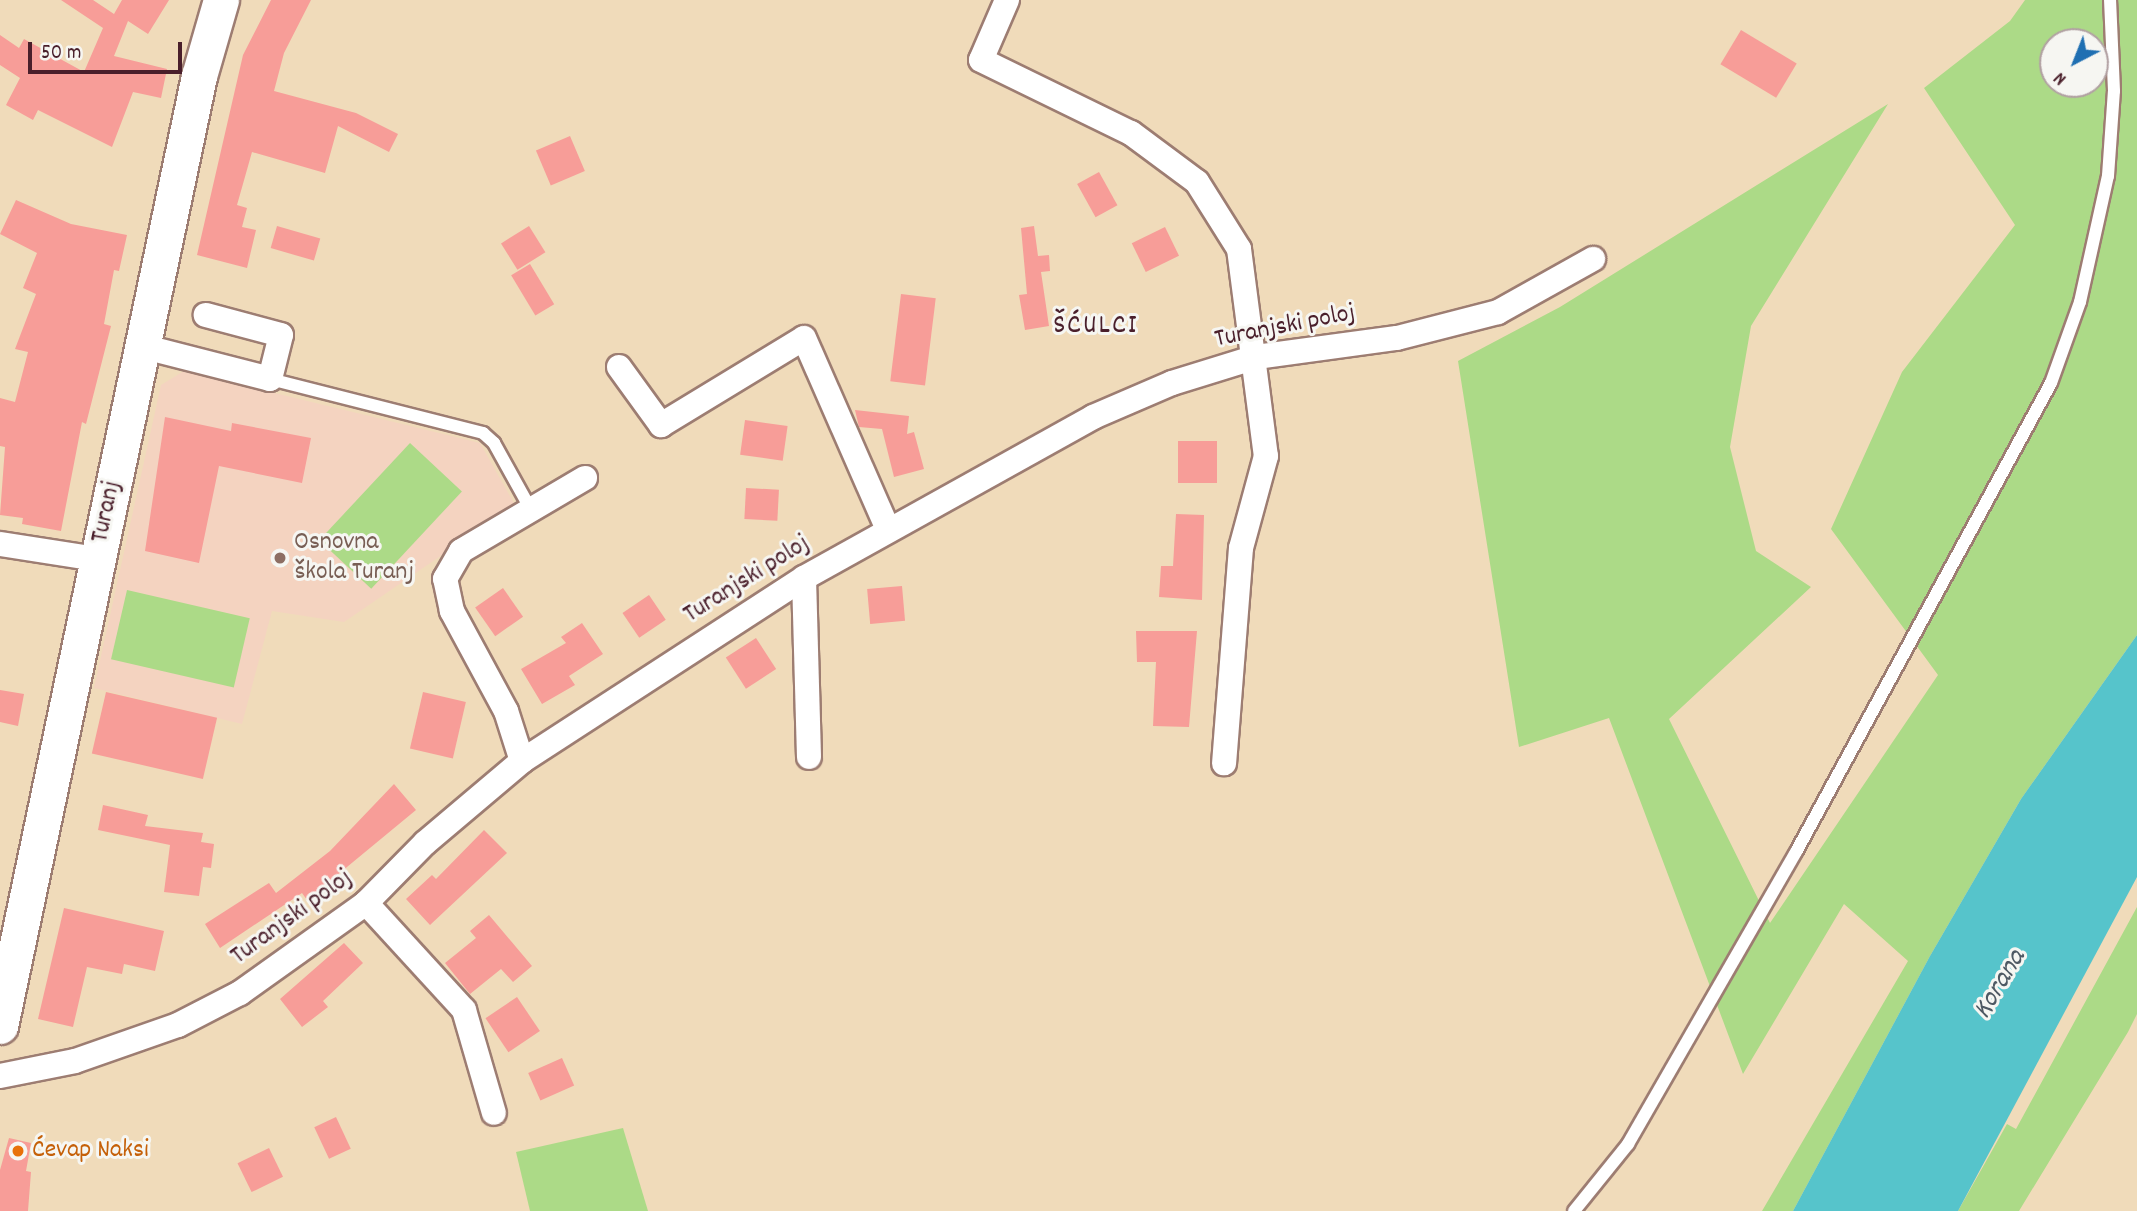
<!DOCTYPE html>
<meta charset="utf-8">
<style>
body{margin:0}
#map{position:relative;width:2137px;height:1211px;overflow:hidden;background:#f0dbba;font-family:Dekko,sans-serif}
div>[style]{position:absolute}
.built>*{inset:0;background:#f4d3c0}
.green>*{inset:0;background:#acda87;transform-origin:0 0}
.water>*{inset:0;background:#56c4cb}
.building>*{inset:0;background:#f79d98;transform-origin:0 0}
.roads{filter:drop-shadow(2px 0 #9d7d72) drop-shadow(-2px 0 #9d7d72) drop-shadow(0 2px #9d7d72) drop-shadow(0 -2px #9d7d72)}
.lane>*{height:12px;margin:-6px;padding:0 6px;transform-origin:6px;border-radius:6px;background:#fff}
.street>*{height:24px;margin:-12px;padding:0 12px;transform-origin:12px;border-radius:12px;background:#fff}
.secondary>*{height:35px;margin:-17.5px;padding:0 17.5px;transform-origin:17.5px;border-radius:17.5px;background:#fff}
.dots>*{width:19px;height:19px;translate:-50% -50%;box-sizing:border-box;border:4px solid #f6f6f2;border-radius:50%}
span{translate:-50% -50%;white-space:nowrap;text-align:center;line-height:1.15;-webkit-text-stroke:6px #f6f6f2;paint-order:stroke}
.street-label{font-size:26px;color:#4a1f2b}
.education-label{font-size:26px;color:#785e54}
.left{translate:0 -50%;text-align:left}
.food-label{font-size:26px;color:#c56008}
.neighbourhood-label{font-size:28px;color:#4a1f2b;letter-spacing:2px}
.water-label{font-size:28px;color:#4e5963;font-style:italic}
.north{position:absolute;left:2039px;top:28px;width:70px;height:70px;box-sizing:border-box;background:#f6f6f2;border:2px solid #b1a0a2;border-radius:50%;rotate:222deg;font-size:19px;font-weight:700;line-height:28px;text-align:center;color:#4a1f2b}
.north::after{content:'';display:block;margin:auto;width:24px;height:32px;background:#1f6fb2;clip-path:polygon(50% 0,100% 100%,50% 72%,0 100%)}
.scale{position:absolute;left:28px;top:42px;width:154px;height:32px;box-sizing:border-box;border:4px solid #4a1f2b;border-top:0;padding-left:9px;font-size:21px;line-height:24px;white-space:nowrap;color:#4a1f2b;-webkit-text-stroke:5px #f6f6f2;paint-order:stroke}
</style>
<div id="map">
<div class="built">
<div style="clip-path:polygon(184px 371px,480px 443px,515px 505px,344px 622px,272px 611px,242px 724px,94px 688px,161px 385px)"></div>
</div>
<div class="green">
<div style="clip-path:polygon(evenodd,2025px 0,2137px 0,2137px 635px,2021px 799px,1930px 956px,1793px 1211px,1762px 1211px,1908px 961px,1844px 904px,1743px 1074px,1609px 718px,1519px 747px,1458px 361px,1560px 307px,1888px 104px,1751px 326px,1730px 447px,1756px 551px,1811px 587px,1669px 719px,1770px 923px,1938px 675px,1831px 529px,1902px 372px,2015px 225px,1924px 88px,2010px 21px,2025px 0,2053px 42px,2095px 42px,2095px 84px,2053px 84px,2053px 42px)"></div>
<div style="left:410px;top:443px;width:71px;height:133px;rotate:43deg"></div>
<div style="left:127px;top:590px;width:126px;height:71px;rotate:13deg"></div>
<div style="clip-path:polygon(2137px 907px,2137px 1014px,2128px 1032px,2019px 1211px,1958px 1211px,2007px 1124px,2016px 1129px)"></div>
<div style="clip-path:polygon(623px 1128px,648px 1211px,530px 1211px,516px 1152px)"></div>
</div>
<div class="water">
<div style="clip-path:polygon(2137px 635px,2137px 877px,1958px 1211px,1793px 1211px,1930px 956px,2021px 799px)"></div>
</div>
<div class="building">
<div style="clip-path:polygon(61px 0,93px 0,114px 14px,122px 0,169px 0,148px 34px,128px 21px,114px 56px,167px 69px,161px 98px,133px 92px,112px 147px,38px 110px,33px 120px,6px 105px,20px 78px,0 65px,0 35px,19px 48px,24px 39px,84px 72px,103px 28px)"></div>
<div style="clip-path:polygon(271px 0,311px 0,284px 53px,274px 91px,356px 113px,398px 134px,389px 152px,338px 126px,325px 173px,252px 152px,237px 205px,247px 208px,242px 227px,256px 230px,247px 268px,197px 255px,243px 55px)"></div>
<div style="left:1741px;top:30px;width:65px;height:40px;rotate:31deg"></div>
<div style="left:570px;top:136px;width:38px;height:37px;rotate:67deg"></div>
<div style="left:1099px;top:172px;width:38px;height:25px;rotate:61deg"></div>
<div style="clip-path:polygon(16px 200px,71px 224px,127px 235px,119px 271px,114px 270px,104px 324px,111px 326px,86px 424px,82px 422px,61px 531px,22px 524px,23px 518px,0 515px,5px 447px,0 446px,0 398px,15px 402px,28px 352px,15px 349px,36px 294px,23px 288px,37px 253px,0 234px)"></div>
<div style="left:277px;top:226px;width:45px;height:23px;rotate:16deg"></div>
<div style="left:529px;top:226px;width:31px;height:33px;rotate:58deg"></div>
<div style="clip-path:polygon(1034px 226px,1038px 256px,1049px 255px,1050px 271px,1041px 272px,1049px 326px,1025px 330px,1019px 295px,1027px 294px,1021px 228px)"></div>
<div style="left:1165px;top:227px;width:32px;height:37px;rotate:64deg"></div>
<div style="left:530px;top:264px;width:47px;height:22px;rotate:59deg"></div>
<div style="left:901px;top:294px;width:35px;height:88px;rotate:7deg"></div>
<div style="clip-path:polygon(855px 410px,909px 416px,907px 434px,914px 432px,924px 469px,894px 477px,882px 429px,859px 427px)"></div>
<div style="clip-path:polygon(165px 417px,231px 431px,232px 423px,311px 438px,302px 483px,219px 466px,199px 563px,145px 551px)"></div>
<div style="left:745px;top:420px;width:43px;height:35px;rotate:8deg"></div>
<div style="left:1178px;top:441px;width:39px;height:42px"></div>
<div style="left:746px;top:488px;width:33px;height:31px;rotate:3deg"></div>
<div style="clip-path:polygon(1176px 514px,1204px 515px,1202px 600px,1159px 597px,1161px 566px,1173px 566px)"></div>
<div style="left:902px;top:586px;width:35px;height:35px;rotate:85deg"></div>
<div style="left:503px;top:588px;width:35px;height:34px;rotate:55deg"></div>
<div style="left:649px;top:595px;width:30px;height:32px;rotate:56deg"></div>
<div style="clip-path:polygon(582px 623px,603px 654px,569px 676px,575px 685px,542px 704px,521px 669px,566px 643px,561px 637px)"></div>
<div style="clip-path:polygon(1136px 631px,1197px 631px,1189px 727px,1153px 726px,1156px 662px,1137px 662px)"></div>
<div style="left:756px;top:638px;width:37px;height:36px;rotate:57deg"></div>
<div style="clip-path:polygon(0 690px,24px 694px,18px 726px,0 722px)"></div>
<div style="left:106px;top:692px;width:114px;height:63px;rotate:13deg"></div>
<div style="left:423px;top:692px;width:44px;height:58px;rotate:13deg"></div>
<div style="clip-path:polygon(394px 784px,416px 810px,307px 900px,302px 893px,220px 948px,205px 924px,269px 883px,276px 893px,330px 851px)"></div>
<div style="clip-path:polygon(103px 805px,148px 815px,145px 826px,203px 833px,201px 842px,214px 844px,211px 868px,203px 867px,199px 896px,164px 892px,170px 845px,98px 830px)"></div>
<div style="clip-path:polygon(484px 830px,507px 853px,430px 925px,406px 899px,432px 875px,436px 879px)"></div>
<div style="clip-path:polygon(64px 908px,164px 931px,155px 971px,124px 964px,122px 974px,87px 967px,73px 1027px,38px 1019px)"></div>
<div style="clip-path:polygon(489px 915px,532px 966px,513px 982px,501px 969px,470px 994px,445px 963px,476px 938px,470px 931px)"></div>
<div style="clip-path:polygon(344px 943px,363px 963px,323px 1001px,328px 1007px,302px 1027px,280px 999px)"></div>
<div style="left:517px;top:997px;width:41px;height:38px;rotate:56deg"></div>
<div style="left:562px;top:1058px;width:30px;height:37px;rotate:66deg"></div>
<div style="left:336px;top:1117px;width:35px;height:24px;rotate:65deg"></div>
<div style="clip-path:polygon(9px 1138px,31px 1143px,26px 1171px,31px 1172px,28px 1211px,0 1211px,0 1170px)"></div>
<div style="left:269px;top:1148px;width:32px;height:35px;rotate:64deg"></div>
</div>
<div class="roads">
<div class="lane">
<div style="left:270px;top:379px;width:220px;rotate:14.2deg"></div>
<div style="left:483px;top:433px;width:15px;rotate:42deg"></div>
<div style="left:494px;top:443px;width:74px;rotate:61deg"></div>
<div style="left:1574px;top:1211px;width:86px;rotate:-51.1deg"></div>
<div style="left:1628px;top:1144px;width:337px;rotate:-60.1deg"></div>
<div style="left:1796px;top:852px;width:534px;rotate:-61.47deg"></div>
<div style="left:2051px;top:383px;width:86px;rotate:-70.3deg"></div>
<div style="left:2080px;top:302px;width:129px;rotate:-77.5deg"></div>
<div style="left:2108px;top:176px;width:85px;rotate:-86deg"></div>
<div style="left:2114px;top:91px;width:91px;rotate:-92.5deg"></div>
</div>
<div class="street">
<div style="left:1007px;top:0;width:65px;rotate:113.4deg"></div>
<div style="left:981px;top:60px;width:167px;rotate:26deg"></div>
<div style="left:1131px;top:133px;width:82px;rotate:36.6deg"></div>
<div style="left:1197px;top:182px;width:79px;rotate:57.9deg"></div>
<div style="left:1239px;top:249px;width:209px;rotate:82.6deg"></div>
<div style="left:1266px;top:456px;width:95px;rotate:105.2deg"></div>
<div style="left:1241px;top:548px;width:216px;rotate:94.5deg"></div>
<div style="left:141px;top:346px;width:133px;rotate:14.3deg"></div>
<div style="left:270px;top:379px;width:45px;rotate:-76deg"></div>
<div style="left:281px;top:335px;width:78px;rotate:-165.1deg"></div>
<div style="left:619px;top:367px;width:72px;rotate:54.1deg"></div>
<div style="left:661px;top:425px;width:167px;rotate:-31.3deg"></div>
<div style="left:804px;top:338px;width:209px;rotate:66.3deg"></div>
<div style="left:0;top:544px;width:98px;rotate:8.8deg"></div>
<div style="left:804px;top:578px;width:179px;rotate:88.4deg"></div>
<div style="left:522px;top:761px;width:52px;rotate:-107.7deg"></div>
<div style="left:506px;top:711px;width:114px;rotate:-118.4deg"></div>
<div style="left:452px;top:611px;width:33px;rotate:-102deg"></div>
<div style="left:445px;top:579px;width:32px;rotate:-60deg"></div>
<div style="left:461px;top:551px;width:144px;rotate:-30.5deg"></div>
<div style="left:366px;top:903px;width:145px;rotate:47.5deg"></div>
<div style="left:464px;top:1010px;width:107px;rotate:73.8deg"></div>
<div style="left:0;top:1076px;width:76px;rotate:-11.3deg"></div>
<div style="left:75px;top:1061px;width:109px;rotate:-19.3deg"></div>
<div style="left:178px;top:1025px;width:70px;rotate:-27.3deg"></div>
<div style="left:240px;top:993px;width:155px;rotate:-35.5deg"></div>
<div style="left:366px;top:903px;width:84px;rotate:-45.5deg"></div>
<div style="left:425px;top:843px;width:127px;rotate:-40.2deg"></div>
<div style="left:522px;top:761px;width:336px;rotate:-33deg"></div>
<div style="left:804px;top:578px;width:331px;rotate:-29.1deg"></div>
<div style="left:1093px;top:417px;width:86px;rotate:-23.3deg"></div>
<div style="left:1172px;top:383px;width:88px;rotate:-17.2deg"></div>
<div style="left:1256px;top:357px;width:142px;rotate:-7.7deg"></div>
<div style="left:1397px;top:338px;width:104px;rotate:-14.4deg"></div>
<div style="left:1498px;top:312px;width:109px;rotate:-29.2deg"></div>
</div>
<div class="secondary">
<div style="left:0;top:1026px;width:971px;rotate:-78.17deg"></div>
<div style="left:199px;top:76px;width:79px;rotate:-73.9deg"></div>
</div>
</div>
<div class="dots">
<div style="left:280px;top:558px;background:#8d6e63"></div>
<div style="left:18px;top:1151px;background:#e8710a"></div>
</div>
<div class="street-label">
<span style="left:1285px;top:327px;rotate:-11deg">Turanjski poloj</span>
<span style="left:107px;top:512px;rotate:-78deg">Turanj</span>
<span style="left:747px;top:580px;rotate:-32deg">Turanjski poloj</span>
<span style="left:292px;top:918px;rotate:-36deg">Turanjski poloj</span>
</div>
<div class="education-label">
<span class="left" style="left:294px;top:558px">Osnovna<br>škola Turanj</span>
</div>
<div class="food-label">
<span class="left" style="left:32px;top:1151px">Ćevap Naksi</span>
</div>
<div class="neighbourhood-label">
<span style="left:1096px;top:327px">ŠĆULCI</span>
</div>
<div class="water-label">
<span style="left:2001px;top:985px;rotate:-59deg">Korana</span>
</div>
<div class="north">N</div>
<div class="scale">50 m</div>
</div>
